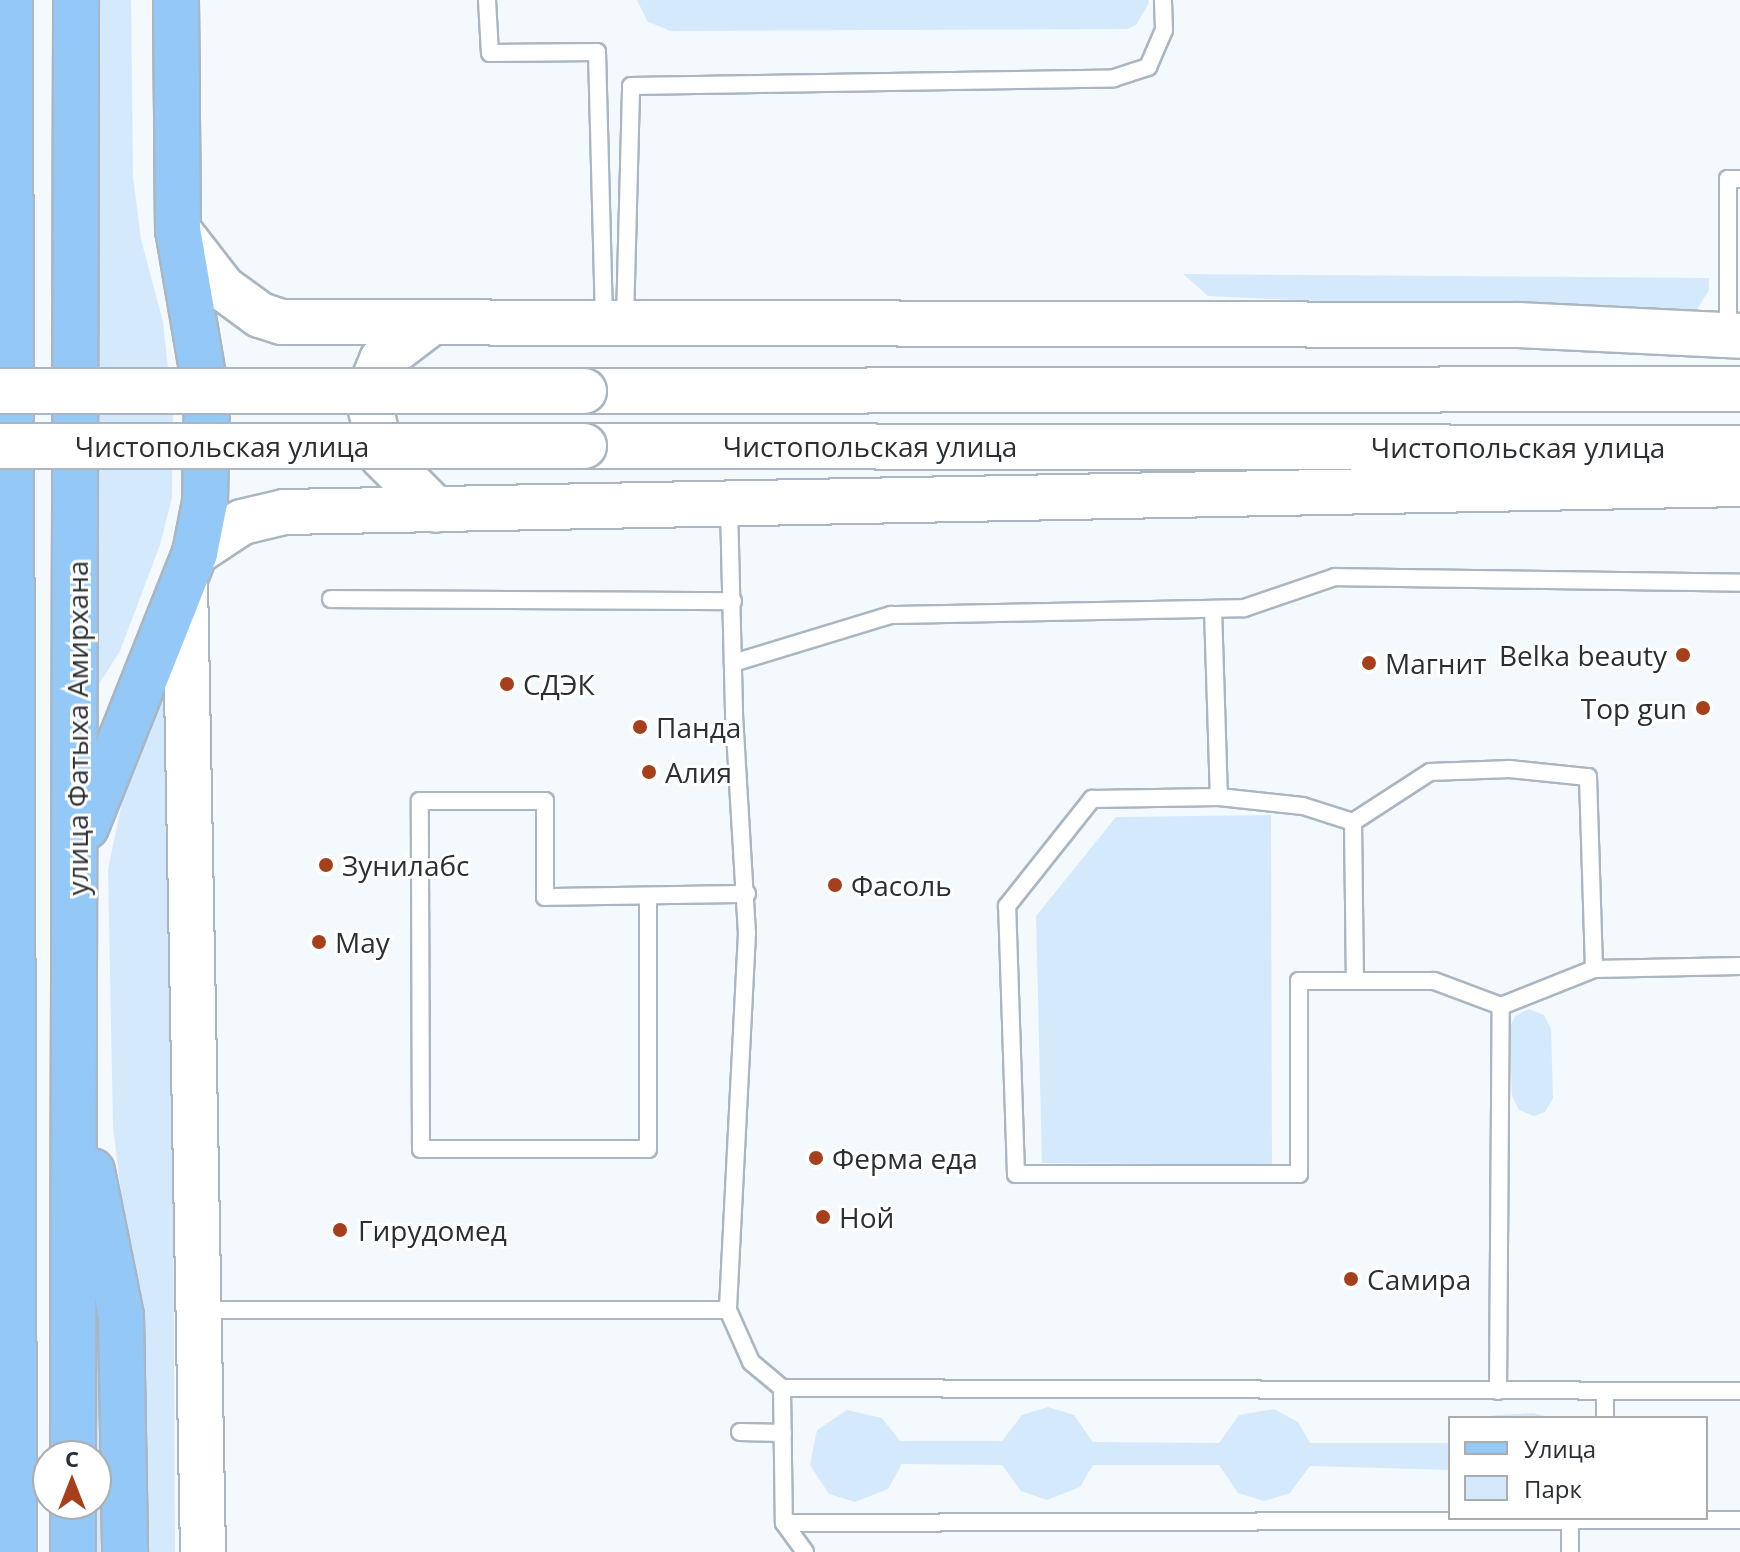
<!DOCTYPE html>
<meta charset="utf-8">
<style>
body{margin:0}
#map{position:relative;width:1740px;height:1552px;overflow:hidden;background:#f4f9fe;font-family:"Open Sans",sans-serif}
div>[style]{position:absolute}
.green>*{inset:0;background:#d5e9fd}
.roads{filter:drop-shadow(2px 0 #aab6c1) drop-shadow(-2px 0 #aab6c1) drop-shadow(0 2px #aab6c1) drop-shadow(0 -2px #aab6c1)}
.lane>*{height:16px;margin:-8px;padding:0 8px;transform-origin:8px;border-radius:8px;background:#fff}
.secondary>*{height:44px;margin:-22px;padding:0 22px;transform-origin:22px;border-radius:22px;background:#fff}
.primary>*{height:44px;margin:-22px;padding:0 22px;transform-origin:22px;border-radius:22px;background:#94c8f7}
.bridges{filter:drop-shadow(2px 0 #aab6c1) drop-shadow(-2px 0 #aab6c1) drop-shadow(0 2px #aab6c1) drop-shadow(0 -2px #aab6c1)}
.secondary-bridge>*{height:44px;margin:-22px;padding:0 22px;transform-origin:22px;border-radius:22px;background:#fff}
.dots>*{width:22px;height:22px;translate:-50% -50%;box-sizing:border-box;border:4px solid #fff;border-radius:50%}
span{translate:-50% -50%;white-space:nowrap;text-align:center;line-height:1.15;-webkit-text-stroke:6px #fff;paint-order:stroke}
.street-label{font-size:28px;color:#2a2f34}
.poi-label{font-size:28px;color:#2a2f34}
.right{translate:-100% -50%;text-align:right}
.left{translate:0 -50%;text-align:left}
.legend{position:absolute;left:1448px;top:1416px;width:260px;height:104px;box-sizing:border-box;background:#fff;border:2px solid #aaacae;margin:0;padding:10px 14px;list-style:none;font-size:24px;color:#2a2f34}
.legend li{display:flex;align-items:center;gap:16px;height:40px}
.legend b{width:40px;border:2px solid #aaacae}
.north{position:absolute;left:32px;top:1440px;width:80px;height:80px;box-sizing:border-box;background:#fff;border:2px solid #aaacae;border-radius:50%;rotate:0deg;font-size:22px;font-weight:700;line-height:32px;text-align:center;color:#2a2f34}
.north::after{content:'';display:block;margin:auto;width:28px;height:36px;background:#a63f1c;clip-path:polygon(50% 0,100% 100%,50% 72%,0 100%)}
</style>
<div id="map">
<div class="green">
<div style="clip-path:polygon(90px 0,131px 0,133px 177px,141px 239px,163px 322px,173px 414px,172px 498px,160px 545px,120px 651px,89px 700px)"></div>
<div style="clip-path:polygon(637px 0,1148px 0,1149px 3px,1136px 25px,1127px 29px,670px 31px,647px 21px)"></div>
<div style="clip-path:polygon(1183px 274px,1709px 278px,1709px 290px,1695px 312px,1517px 310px,1208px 296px)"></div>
<div style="clip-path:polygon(163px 676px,171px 726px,175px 1552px,140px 1552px,137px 1324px,113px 1127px,108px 869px,129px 769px)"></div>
<div style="clip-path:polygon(1271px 815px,1272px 1165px,1042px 1163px,1036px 916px,1116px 817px)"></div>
<div style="clip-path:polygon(1529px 1009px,1544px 1015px,1551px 1029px,1553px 1098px,1545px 1112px,1534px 1116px,1519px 1110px,1512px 1096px,1510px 1027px,1515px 1016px)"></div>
<div style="clip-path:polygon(91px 1280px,104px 1324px,104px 1552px,93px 1552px)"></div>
<div style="clip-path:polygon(1048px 1407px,1074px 1415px,1093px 1442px,1219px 1443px,1239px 1415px,1274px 1409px,1298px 1422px,1310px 1443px,1450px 1443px,1450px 1470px,1310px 1466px,1290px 1493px,1264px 1501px,1238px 1493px,1219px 1465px,1093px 1465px,1080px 1487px,1047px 1500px,1021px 1491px,1002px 1465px,902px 1464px,888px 1489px,855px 1502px,829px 1494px,810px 1465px,817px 1430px,847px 1410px,882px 1418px,900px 1441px,1002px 1441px,1022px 1415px)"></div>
<div style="clip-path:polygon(1533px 1413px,1552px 1418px,1479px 1418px,1496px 1415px)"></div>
</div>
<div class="roads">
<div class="lane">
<div style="left:487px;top:0;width:53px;rotate:86.8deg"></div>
<div style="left:490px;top:53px;width:107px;rotate:-0.5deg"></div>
<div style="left:597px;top:52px;width:271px;rotate:88.5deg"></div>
<div style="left:625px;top:320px;width:234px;rotate:-88.5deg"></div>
<div style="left:631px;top:86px;width:483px;rotate:-0.9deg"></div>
<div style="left:1114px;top:78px;width:36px;rotate:-18deg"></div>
<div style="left:1148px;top:67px;width:40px;rotate:-66.6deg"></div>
<div style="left:1164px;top:30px;width:30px;rotate:-92deg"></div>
<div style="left:1728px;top:334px;width:155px;rotate:-90deg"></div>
<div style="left:1728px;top:179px;width:12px"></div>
<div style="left:729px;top:506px;width:209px;rotate:88.6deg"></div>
<div style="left:734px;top:715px;width:218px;rotate:86.6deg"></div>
<div style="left:747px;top:933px;width:377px;rotate:92.9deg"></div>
<div style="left:728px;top:1310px;width:57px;rotate:66.1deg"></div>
<div style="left:751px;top:1362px;width:40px;rotate:40deg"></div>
<div style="left:782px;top:1388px;width:135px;rotate:89.2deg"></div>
<div style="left:784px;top:1523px;width:36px;rotate:54deg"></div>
<div style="left:331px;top:599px;width:402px;rotate:0.3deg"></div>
<div style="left:1213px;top:609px;width:188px;rotate:88.2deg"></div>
<div style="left:733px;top:663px;width:165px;rotate:-16.9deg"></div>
<div style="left:891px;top:615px;width:353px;rotate:-1.1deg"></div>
<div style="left:1244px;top:608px;width:96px;rotate:-18.8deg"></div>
<div style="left:1335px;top:577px;width:405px;rotate:0.8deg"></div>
<div style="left:1510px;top:769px;width:78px;rotate:5.9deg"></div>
<div style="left:1588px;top:777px;width:192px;rotate:88.2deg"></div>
<div style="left:1594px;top:969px;width:100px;rotate:158.3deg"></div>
<div style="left:1501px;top:1006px;width:72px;rotate:-159.5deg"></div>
<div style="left:1434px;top:981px;width:135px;rotate:180deg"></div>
<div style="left:1299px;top:981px;width:193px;rotate:90deg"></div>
<div style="left:1299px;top:1174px;width:283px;rotate:180deg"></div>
<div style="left:1016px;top:1174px;width:268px;rotate:-91.9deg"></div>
<div style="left:1007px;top:906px;width:137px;rotate:-51.5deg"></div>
<div style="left:1092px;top:799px;width:127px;rotate:-0.9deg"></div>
<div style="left:1219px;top:797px;width:84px;rotate:6.1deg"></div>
<div style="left:1303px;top:806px;width:52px;rotate:17.7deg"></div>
<div style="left:1353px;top:822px;width:92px;rotate:-33deg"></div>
<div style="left:1430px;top:772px;width:80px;rotate:-2.1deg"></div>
<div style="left:1353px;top:822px;width:159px;rotate:89.3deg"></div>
<div style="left:648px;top:896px;width:253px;rotate:90deg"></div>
<div style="left:648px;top:1149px;width:227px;rotate:180deg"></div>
<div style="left:421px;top:1149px;width:348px;rotate:-90.2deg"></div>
<div style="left:420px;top:801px;width:125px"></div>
<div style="left:545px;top:801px;width:96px;rotate:90deg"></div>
<div style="left:545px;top:897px;width:202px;rotate:-0.9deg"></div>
<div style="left:1594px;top:969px;width:146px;rotate:-1.2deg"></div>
<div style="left:202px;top:1310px;width:526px"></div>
<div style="left:782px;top:1388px;width:958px;rotate:0.18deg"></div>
<div style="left:1498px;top:1391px;width:385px;rotate:-89.6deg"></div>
<div style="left:1605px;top:1391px;width:27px;rotate:90deg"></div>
<div style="left:740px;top:1432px;width:43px;rotate:1.3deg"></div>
<div style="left:1570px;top:1520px;width:32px;rotate:90deg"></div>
<div style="left:784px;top:1523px;width:956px;rotate:-0.18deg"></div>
</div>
<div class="secondary">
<div style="left:178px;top:230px;width:73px;rotate:52.2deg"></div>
<div style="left:223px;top:288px;width:46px;rotate:36.1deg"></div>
<div style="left:260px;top:315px;width:23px;rotate:18deg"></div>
<div style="left:282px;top:322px;width:1237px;rotate:0.14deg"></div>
<div style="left:1519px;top:325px;width:221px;rotate:2.8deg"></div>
<div style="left:428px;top:325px;width:58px;rotate:142.7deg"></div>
<div style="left:382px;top:360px;width:25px;rotate:113deg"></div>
<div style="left:372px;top:383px;width:23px;rotate:95deg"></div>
<div style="left:370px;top:406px;width:51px;rotate:76.5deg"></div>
<div style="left:382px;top:456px;width:76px;rotate:45deg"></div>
<div style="left:584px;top:391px;width:1156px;rotate:-0.1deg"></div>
<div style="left:584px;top:446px;width:1156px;rotate:0.1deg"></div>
<div style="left:195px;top:553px;width:56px;rotate:-33.4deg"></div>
<div style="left:242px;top:522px;width:43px;rotate:-13.4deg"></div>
<div style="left:284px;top:512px;width:1456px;rotate:-1.1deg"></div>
<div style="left:185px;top:580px;width:972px;rotate:88.94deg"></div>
</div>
<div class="primary">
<div style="left:10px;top:0;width:1552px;rotate:89.85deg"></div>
<div style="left:86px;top:827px;width:295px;rotate:-68.3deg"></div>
<div style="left:195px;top:553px;width:52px;rotate:-78.9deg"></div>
<div style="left:205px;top:502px;width:103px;rotate:-88.9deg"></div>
<div style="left:207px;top:399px;width:171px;rotate:-99.7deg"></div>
<div style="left:178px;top:230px;width:230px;rotate:-90.5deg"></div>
<div style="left:92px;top:1171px;width:148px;rotate:78.7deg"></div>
<div style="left:121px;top:1316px;width:236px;rotate:89deg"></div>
<div style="left:73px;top:1456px;width:1456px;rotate:-89.88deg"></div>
<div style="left:73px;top:1552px;width:48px;rotate:-90deg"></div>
</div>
</div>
<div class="bridges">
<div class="secondary-bridge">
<div style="left:0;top:391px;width:584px"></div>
<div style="left:0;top:446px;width:584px"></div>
</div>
</div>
<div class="dots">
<div style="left:1683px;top:655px;background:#a63f1c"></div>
<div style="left:1369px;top:663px;background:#a63f1c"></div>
<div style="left:507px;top:684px;background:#a63f1c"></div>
<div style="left:1703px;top:708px;background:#a63f1c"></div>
<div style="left:640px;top:727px;background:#a63f1c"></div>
<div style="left:649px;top:772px;background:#a63f1c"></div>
<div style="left:326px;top:865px;background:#a63f1c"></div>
<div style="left:835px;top:885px;background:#a63f1c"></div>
<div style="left:319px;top:942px;background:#a63f1c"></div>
<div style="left:816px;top:1158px;background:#a63f1c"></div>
<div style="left:823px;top:1217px;background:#a63f1c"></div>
<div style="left:340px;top:1230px;background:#a63f1c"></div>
<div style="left:1351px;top:1279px;background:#a63f1c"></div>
</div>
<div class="street-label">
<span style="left:222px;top:446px">Чистопольская улица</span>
<span style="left:870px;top:446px">Чистопольская улица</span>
<span style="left:1518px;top:447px">Чистопольская улица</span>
<span style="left:77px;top:728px;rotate:-90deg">улица Фатыха Амирхана</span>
</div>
<div class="poi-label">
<span class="right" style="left:1667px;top:655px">Belka beauty</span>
<span class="left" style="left:1385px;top:663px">Магнит</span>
<span class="left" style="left:523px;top:684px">СДЭК</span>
<span class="right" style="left:1687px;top:708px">Top gun</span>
<span class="left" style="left:656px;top:727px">Панда</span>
<span class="left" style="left:665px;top:772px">Алия</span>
<span class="left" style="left:342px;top:865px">Зунилабс</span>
<span class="left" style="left:851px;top:885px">Фасоль</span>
<span class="left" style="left:335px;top:942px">May</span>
<span class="left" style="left:832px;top:1158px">Ферма еда</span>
<span class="left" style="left:839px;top:1217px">Ной</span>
<span class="left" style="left:358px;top:1230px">Гирудомед</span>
<span class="left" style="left:1367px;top:1279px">Самира</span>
</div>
<ul class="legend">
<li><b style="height:10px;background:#94c8f7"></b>Улица</li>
<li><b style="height:22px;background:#d5e9fd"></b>Парк</li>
</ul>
<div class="north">С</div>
</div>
